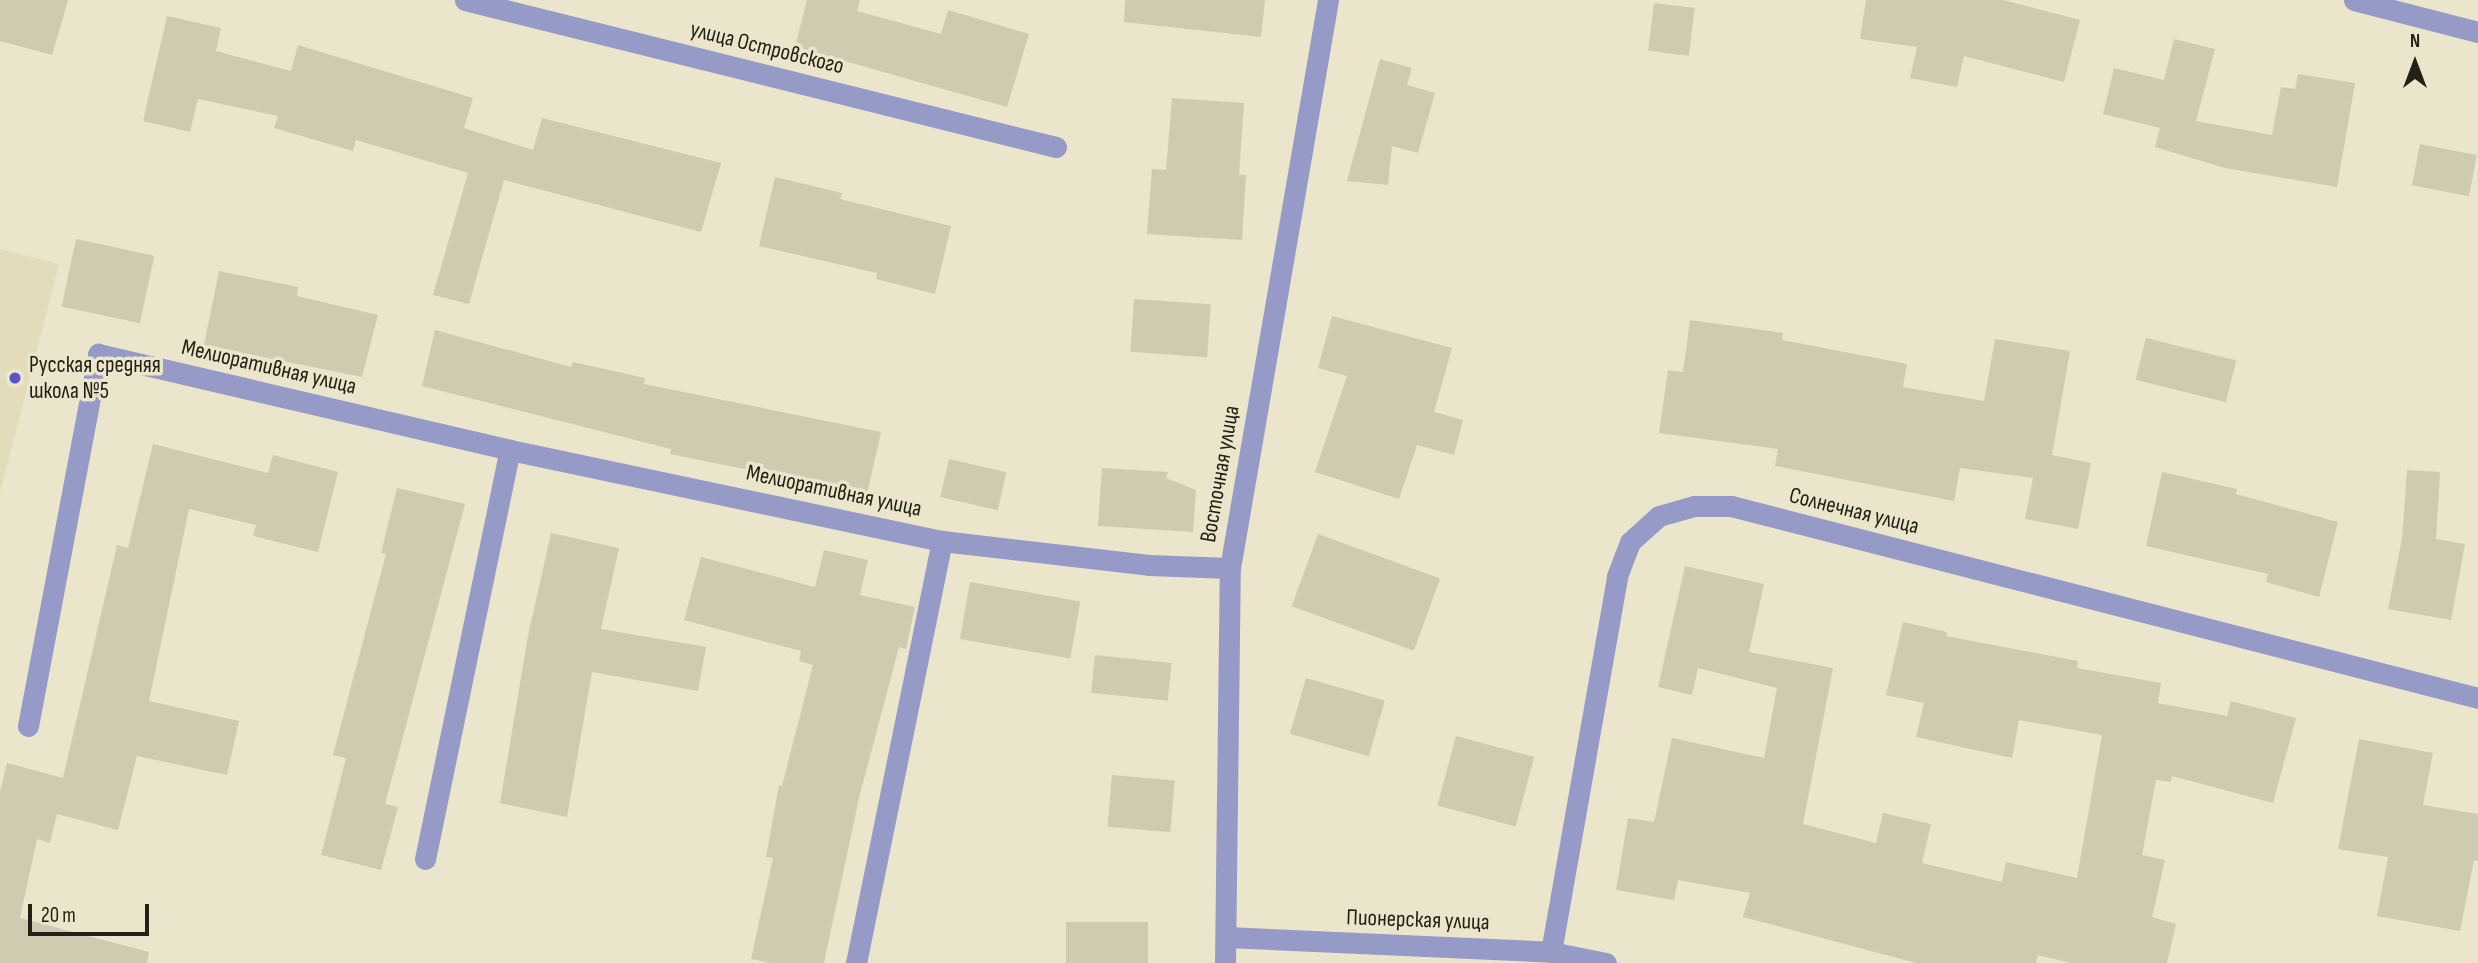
<!DOCTYPE html>
<meta charset="utf-8">
<style>
body{margin:0}
#map{position:relative;width:2478px;height:963px;overflow:hidden;background:#eae5cb;font-family:"Sofia Sans Condensed",sans-serif}
div>[style]{position:absolute}
.built>*{inset:0;background:#e2dcba}
.building>*{inset:0;background:#cfcbb1;transform-origin:0 0}
.street>*{height:21px;margin:-10.5px;padding:0 10.5px;transform-origin:10.5px;border-radius:10.5px;background:#969ac7}
.dots>*{width:19px;height:19px;translate:-50% -50%;box-sizing:border-box;border:4px solid #eae5cb;border-radius:50%}
span{translate:-50% -50%;white-space:nowrap;text-align:center;line-height:1.15;-webkit-text-stroke:7px #eae5cb;paint-order:stroke}
.street-label{font-size:23px;color:#232117}
.poi-label{font-size:23px;color:#232117}
.left{translate:0 -50%;text-align:left}
.north{position:absolute;left:2380px;top:28px;width:70px;height:70px;-webkit-text-stroke:5px #eae5cb;paint-order:stroke;rotate:0deg;font-size:19px;font-weight:700;line-height:28px;text-align:center;color:#232117}
.north::after{content:'';display:block;margin:auto;width:24px;height:32px;background:#232117;clip-path:polygon(50% 0,100% 100%,50% 72%,0 100%)}
.scale{position:absolute;left:28px;top:904px;width:121px;height:32px;box-sizing:border-box;border:4px solid #232117;border-top:0;padding-left:9px;font-size:21px;line-height:24px;white-space:nowrap;color:#232117;-webkit-text-stroke:5px #eae5cb;paint-order:stroke}
</style>
<div id="map">
<div class="built">
<div style="clip-path:polygon(0 249px,59px 264px,0 493px)"></div>
</div>
<div class="building">
<div style="clip-path:polygon(0 0,68px 0,52px 55px,0 41px)"></div>
<div style="clip-path:polygon(807px 0,860px 0,857px 11px,941px 34px,948px 10px,1029px 34px,1007px 107px,795px 47px)"></div>
<div style="clip-path:polygon(1125px 0,1265px 0,1261px 37px,1124px 22px)"></div>
<div style="clip-path:polygon(1866px 0,2003px 0,2080px 20px,2064px 82px,1964px 56px,1957px 87px,1910px 78px,1917px 47px,1860px 39px)"></div>
<div style="left:1654px;top:3px;width:41px;height:48px;rotate:7deg"></div>
<div style="clip-path:polygon(167px 16px,221px 28px,216px 51px,291px 71px,298px 45px,473px 98px,464px 128px,533px 150px,542px 118px,721px 163px,701px 232px,504px 180px,469px 304px,433px 295px,468px 173px,356px 140px,353px 151px,274px 128px,278px 116px,198px 99px,190px 132px,143px 121px)"></div>
<div style="clip-path:polygon(2174px 39px,2215px 49px,2196px 121px,2272px 135px,2281px 87px,2295px 89px,2298px 74px,2355px 83px,2337px 187px,2225px 168px,2155px 147px,2160px 128px,2103px 114px,2114px 68px,2164px 80px)"></div>
<div style="clip-path:polygon(1380px 59px,1412px 68px,1407px 85px,1435px 93px,1418px 153px,1392px 146px,1388px 185px,1347px 181px)"></div>
<div style="clip-path:polygon(1172px 98px,1244px 103px,1239px 175px,1246px 175px,1242px 240px,1147px 234px,1152px 169px,1166px 170px)"></div>
<div style="left:2420px;top:144px;width:58px;height:42px;rotate:11deg"></div>
<div style="clip-path:polygon(775px 177px,842px 193px,840px 199px,951px 226px,935px 294px,876px 279px,877px 273px,759px 246px)"></div>
<div style="left:76px;top:239px;width:80px;height:69px;rotate:12deg"></div>
<div style="clip-path:polygon(219px 271px,298px 287px,297px 296px,378px 315px,362px 377px,204px 345px)"></div>
<div style="left:1134px;top:299px;width:77px;height:53px;rotate:4deg"></div>
<div style="clip-path:polygon(1332px 316px,1452px 348px,1434px 412px,1463px 420px,1454px 455px,1417px 445px,1399px 499px,1315px 472px,1347px 376px,1318px 368px)"></div>
<div style="clip-path:polygon(1690px 320px,1783px 333px,1782px 340px,1907px 364px,1903px 387px,1984px 401px,1995px 339px,2070px 351px,2052px 455px,2091px 463px,2078px 529px,2025px 519px,2033px 478px,1960px 468px,1954px 501px,1775px 466px,1778px 449px,1659px 433px,1668px 370px,1683px 372px)"></div>
<div style="clip-path:polygon(435px 330px,571px 367px,573px 362px,645px 378px,644px 384px,881px 432px,867px 494px,670px 454px,671px 449px,422px 386px)"></div>
<div style="left:2146px;top:338px;width:93px;height:43px;rotate:14deg"></div>
<div style="clip-path:polygon(153px 444px,268px 473px,273px 455px,338px 472px,318px 552px,253px 536px,256px 525px,189px 509px,149px 701px,239px 721px,227px 775px,137px 756px,118px 830px,57px 814px,50px 843px,37px 839px,20px 918px,149px 952px,147px 963px,0 963px,0 792px,7px 763px,63px 778px,117px 545px,128px 548px)"></div>
<div style="left:949px;top:459px;width:59px;height:39px;rotate:13deg"></div>
<div style="clip-path:polygon(1102px 468px,1168px 472px,1166px 478px,1196px 490px,1193px 532px,1098px 526px)"></div>
<div style="clip-path:polygon(2407px 470px,2440px 472px,2436px 539px,2465px 544px,2451px 620px,2388px 609px,2402px 539px)"></div>
<div style="clip-path:polygon(2162px 472px,2237px 489px,2236px 494px,2338px 522px,2319px 597px,2266px 582px,2268px 574px,2146px 546px)"></div>
<div style="clip-path:polygon(397px 488px,465px 504px,385px 804px,398px 807px,381px 870px,321px 855px,346px 758px,333px 755px,386px 554px,381px 553px)"></div>
<div style="clip-path:polygon(551px 533px,619px 548px,601px 629px,706px 647px,698px 691px,592px 672px,567px 817px,500px 803px,528px 636px)"></div>
<div style="left:1318px;top:534px;width:130px;height:77px;rotate:20deg"></div>
<div style="clip-path:polygon(824px 550px,868px 560px,860px 595px,915px 607px,906px 649px,899px 647px,859px 798px,824px 963px,771px 963px,751px 959px,773px 858px,766px 857px,779px 785px,782px 786px,813px 665px,799px 661px,801px 651px,684px 620px,701px 557px,815px 587px)"></div>
<div style="clip-path:polygon(1685px 566px,1764px 584px,1749px 652px,1833px 668px,1803px 824px,1876px 843px,1883px 813px,1931px 824px,1922px 863px,2002px 882px,2006px 862px,2077px 878px,2102px 735px,2019px 720px,2012px 758px,1916px 737px,1924px 703px,1886px 695px,1903px 622px,1947px 632px,1946px 636px,2078px 661px,2077px 668px,2161px 683px,2158px 703px,2227px 716px,2231px 701px,2296px 718px,2273px 803px,2172px 776px,2171px 782px,2156px 780px,2142px 855px,2165px 860px,2152px 917px,2176px 924px,2167px 963px,2071px 963px,2038px 955px,2036px 963px,1916px 963px,1743px 917px,1750px 893px,1678px 880px,1674px 900px,1616px 890px,1628px 818px,1654px 822px,1672px 738px,1764px 758px,1777px 688px,1698px 668px,1692px 695px,1658px 687px)"></div>
<div style="left:970px;top:582px;width:112px;height:58px;rotate:10deg"></div>
<div style="left:1095px;top:655px;width:77px;height:38px;rotate:6deg"></div>
<div style="left:1306px;top:678px;width:82px;height:58px;rotate:16deg"></div>
<div style="left:1456px;top:736px;width:81px;height:72px;rotate:15deg"></div>
<div style="clip-path:polygon(2359px 739px,2433px 753px,2423px 805px,2478px 814px,2478px 861px,2474px 860px,2460px 931px,2377px 916px,2388px 857px,2338px 849px)"></div>
<div style="left:1112px;top:775px;width:63px;height:52px;rotate:5deg"></div>
<div style="left:1066px;top:922px;width:82px;height:41px"></div>
</div>
<div class="street">
<div style="left:465px;top:0;width:609px;rotate:13.97deg"></div>
<div style="left:2354px;top:0;width:128px;rotate:14.5deg"></div>
<div style="left:28px;top:726px;width:379px;rotate:-79.3deg"></div>
<div style="left:98px;top:354px;width:423px;rotate:13.1deg"></div>
<div style="left:510px;top:450px;width:441px;rotate:11.9deg"></div>
<div style="left:942px;top:541px;width:208px;rotate:6.6deg"></div>
<div style="left:1149px;top:565px;width:81px;rotate:2.1deg"></div>
<div style="left:425px;top:859px;width:418px;rotate:-78.3deg"></div>
<div style="left:1226px;top:937px;width:325px;rotate:2.6deg"></div>
<div style="left:1551px;top:952px;width:56px;rotate:11.3deg"></div>
<div style="left:1551px;top:952px;width:382px;rotate:-80deg"></div>
<div style="left:1617px;top:576px;width:36px;rotate:-69deg"></div>
<div style="left:1630px;top:542px;width:39px;rotate:-42deg"></div>
<div style="left:1659px;top:516px;width:37px;rotate:-16deg"></div>
<div style="left:1695px;top:506px;width:36px"></div>
<div style="left:1731px;top:506px;width:771px;rotate:14.41deg"></div>
<div style="left:856px;top:963px;width:431px;rotate:-78.5deg"></div>
<div style="left:1225px;top:963px;width:395px;rotate:-89.3deg"></div>
<div style="left:1230px;top:568px;width:576px;rotate:-80.21deg"></div>
</div>
<div class="dots">
<div style="left:15px;top:378px;background:#5953cb"></div>
</div>
<div class="street-label">
<span style="left:767px;top:48px;rotate:14deg">улица Островского</span>
<span style="left:269px;top:367px;rotate:13deg">Мелиоративная улица</span>
<span style="left:1220px;top:474px;rotate:-80deg">Восточная улица</span>
<span style="left:834px;top:491px;rotate:12deg">Мелиоративная улица</span>
<span style="left:1854px;top:511px;rotate:14deg">Солнечная улица</span>
<span style="left:1418px;top:920px;rotate:2deg">Пионерская улица</span>
</div>
<div class="poi-label">
<span class="left" style="left:29px;top:378px">Русская средняя<br>школа №5</span>
</div>
<div class="north">N</div>
<div class="scale">20 m</div>
</div>
